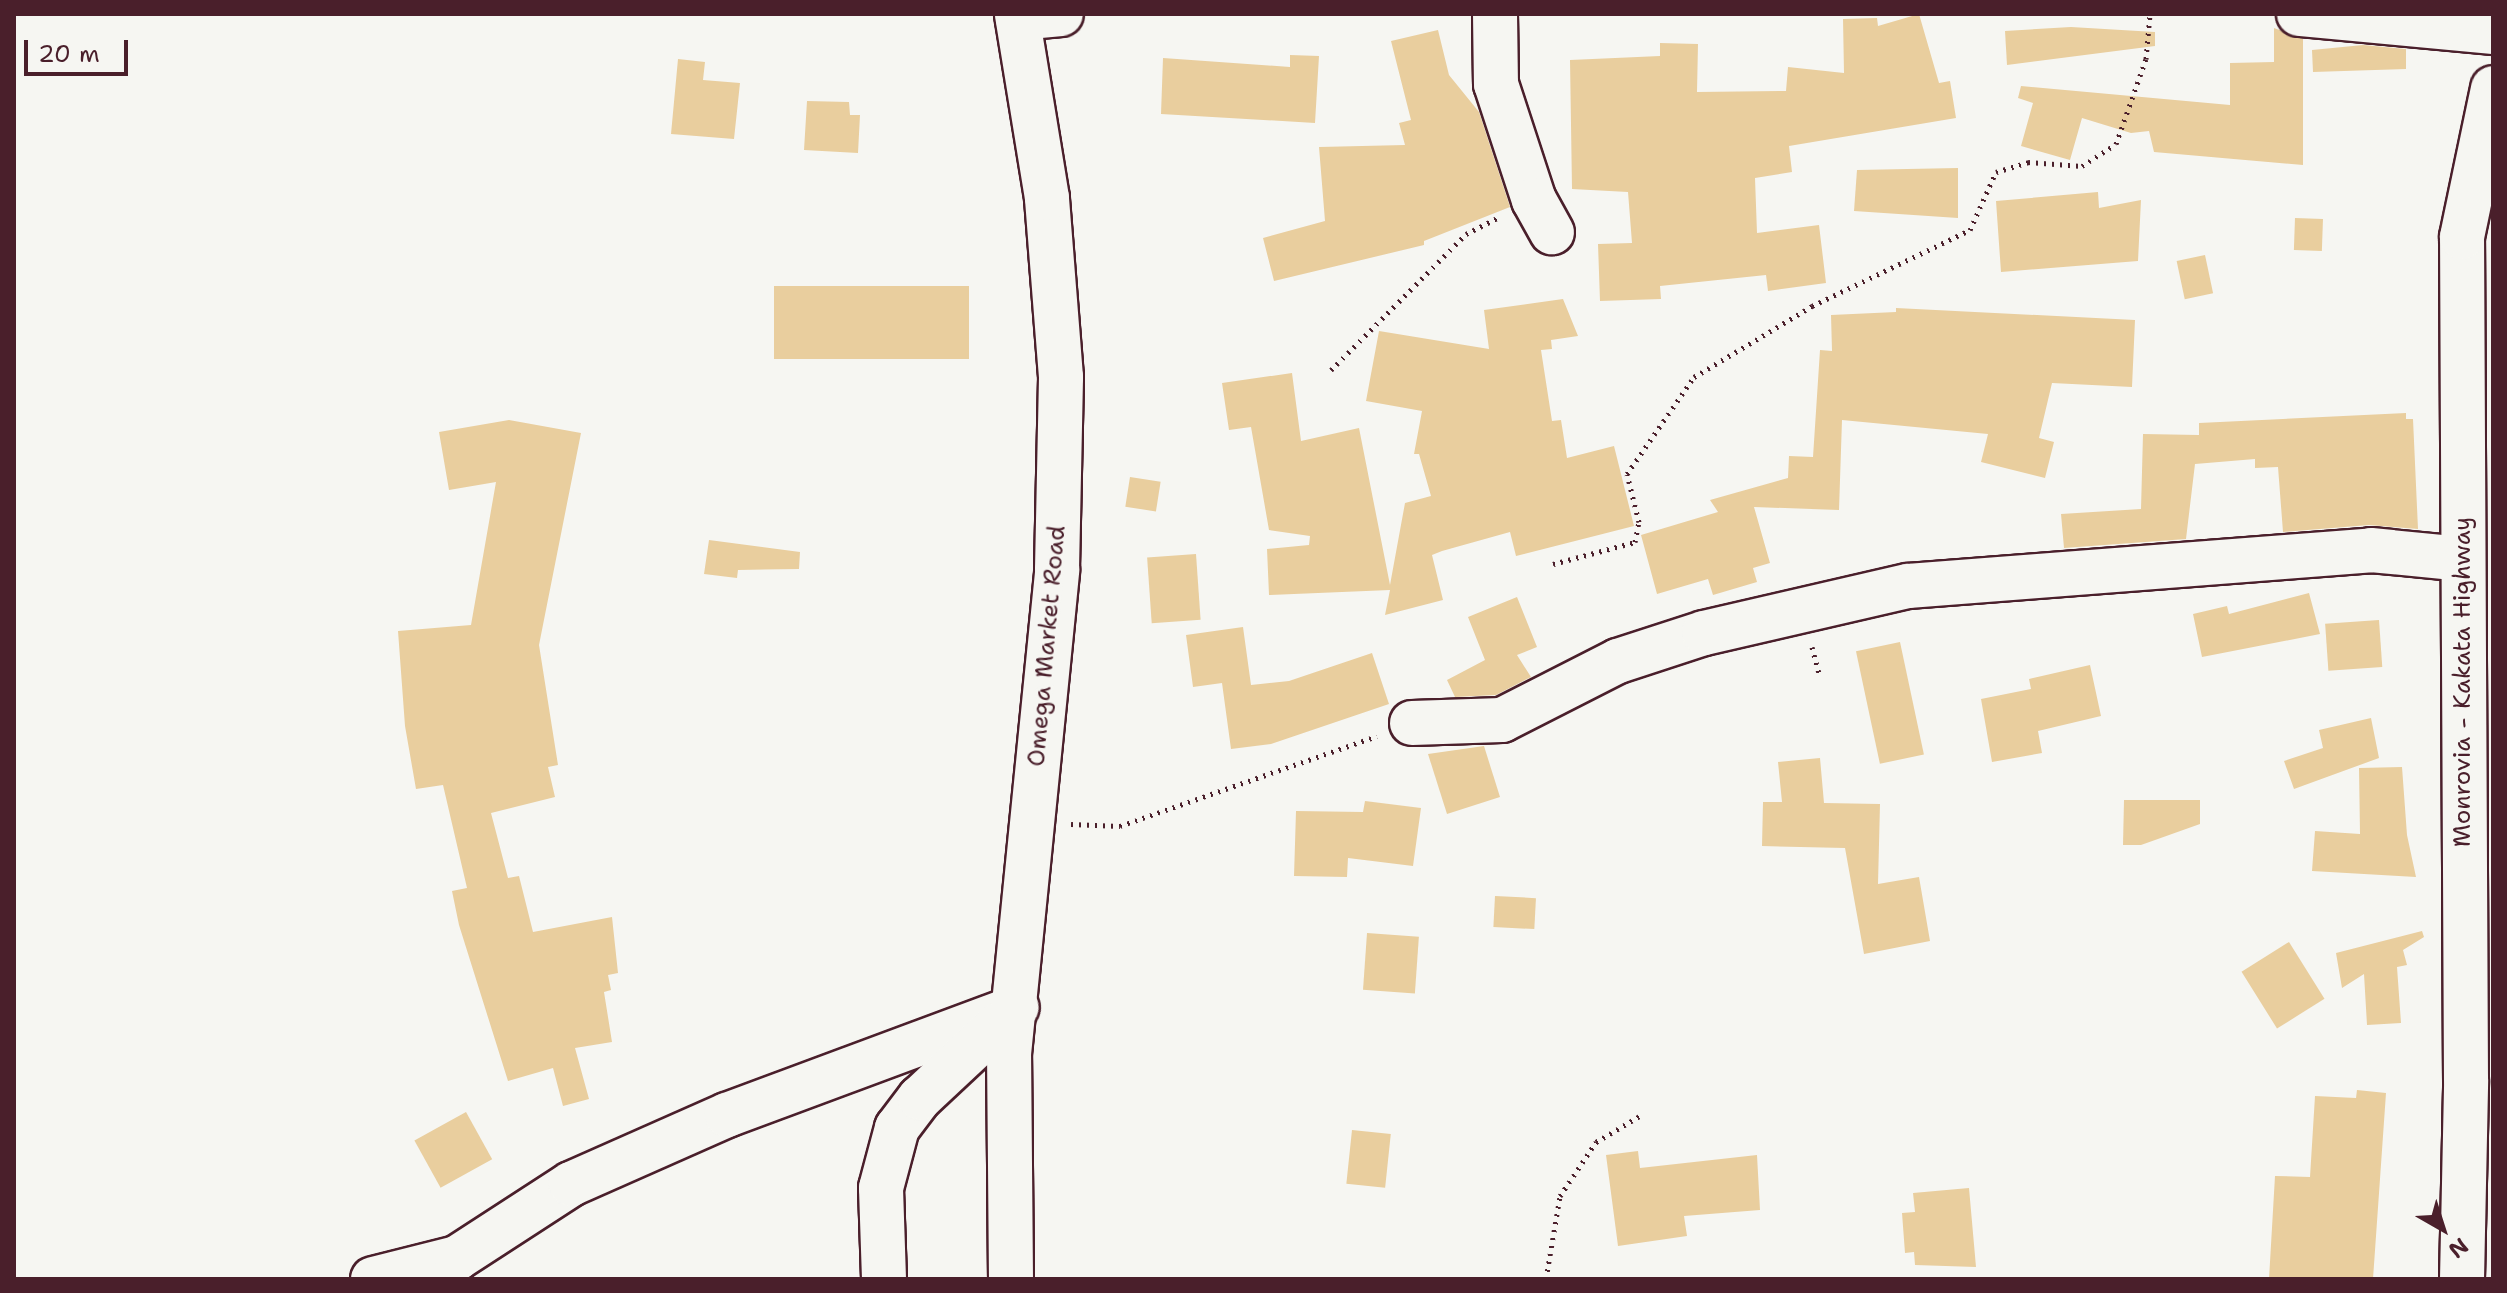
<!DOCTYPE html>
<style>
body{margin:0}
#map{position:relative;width:2507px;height:1293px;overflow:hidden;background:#f6f6f2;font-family:"Shantell Sans",sans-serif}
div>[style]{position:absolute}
.building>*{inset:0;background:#e9ce9e;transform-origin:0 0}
.path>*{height:5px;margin-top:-2.5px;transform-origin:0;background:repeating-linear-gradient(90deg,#4a1f2b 0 2px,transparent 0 8px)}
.roads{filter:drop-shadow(2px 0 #4a1f2b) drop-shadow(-2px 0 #4a1f2b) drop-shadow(0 2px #4a1f2b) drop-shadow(0 -2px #4a1f2b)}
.minor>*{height:44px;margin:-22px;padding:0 22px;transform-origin:22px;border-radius:22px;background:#f6f6f2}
.highway>*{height:44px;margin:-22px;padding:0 22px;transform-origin:22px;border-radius:22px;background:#f6f6f2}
span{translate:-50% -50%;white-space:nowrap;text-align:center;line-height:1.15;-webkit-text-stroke:6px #f6f6f2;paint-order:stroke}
.street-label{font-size:24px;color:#4a1f2b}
.frame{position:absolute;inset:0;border:16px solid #4a1f2b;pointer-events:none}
.north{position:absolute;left:2403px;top:1189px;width:80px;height:80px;-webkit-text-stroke:6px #f6f6f2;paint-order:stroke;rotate:141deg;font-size:22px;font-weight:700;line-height:32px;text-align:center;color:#4a1f2b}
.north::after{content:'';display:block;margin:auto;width:28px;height:36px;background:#4a1f2b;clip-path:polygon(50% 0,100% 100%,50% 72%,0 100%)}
.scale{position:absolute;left:24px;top:40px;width:104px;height:36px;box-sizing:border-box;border:4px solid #4a1f2b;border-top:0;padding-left:10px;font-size:24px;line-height:28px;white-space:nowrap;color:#4a1f2b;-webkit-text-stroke:6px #f6f6f2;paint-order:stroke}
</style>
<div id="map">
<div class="building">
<div style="clip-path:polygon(1919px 14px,1939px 83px,1950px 81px,1956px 118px,1789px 146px,1792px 172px,1755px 178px,1757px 233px,1819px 225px,1826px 283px,1768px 291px,1766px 275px,1660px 286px,1661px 299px,1600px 301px,1598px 244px,1632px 243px,1628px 192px,1572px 189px,1570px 60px,1660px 56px,1660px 43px,1698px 44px,1697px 92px,1786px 91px,1788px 67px,1844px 73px,1843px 19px,1877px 18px,1878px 26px)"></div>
<div style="clip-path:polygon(2071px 27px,2155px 32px,2155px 46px,2007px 65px,2005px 31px)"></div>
<div style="clip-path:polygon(2274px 28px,2303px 39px,2303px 165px,2154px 152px,2149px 131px,2131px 133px,2082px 118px,2070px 160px,2021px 146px,2033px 103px,2018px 98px,2021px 86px,2230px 105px,2230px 63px,2274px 62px)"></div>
<div style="clip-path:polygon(1438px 30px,1449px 75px,1479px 112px,1510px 207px,1424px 241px,1424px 245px,1274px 281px,1263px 238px,1325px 221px,1319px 147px,1405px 145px,1399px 123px,1411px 120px,1391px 41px)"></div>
<div style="clip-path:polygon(2363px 45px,2406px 49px,2406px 69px,2313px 72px,2312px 50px)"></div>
<div style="clip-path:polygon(1290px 55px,1319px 56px,1315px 123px,1161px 114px,1163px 58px,1290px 67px)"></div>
<div style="clip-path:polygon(678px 59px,705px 62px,703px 80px,740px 83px,734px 139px,671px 134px)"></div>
<div style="clip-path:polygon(807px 101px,849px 102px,850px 115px,860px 115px,858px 153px,804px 150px)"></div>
<div style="clip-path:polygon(1958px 168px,1958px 218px,1854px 211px,1857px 170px)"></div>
<div style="clip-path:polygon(2098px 192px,2099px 208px,2141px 200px,2138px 261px,2001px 272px,1996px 201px)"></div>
<div style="left:2295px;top:218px;width:28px;height:32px;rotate:2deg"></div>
<div style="left:2205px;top:255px;width:39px;height:29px;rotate:78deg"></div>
<div style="left:969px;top:286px;width:73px;height:195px;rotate:90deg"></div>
<div style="clip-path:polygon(1563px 299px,1578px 336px,1551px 340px,1552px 349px,1541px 350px,1552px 421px,1561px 420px,1567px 458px,1614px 446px,1634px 526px,1516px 556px,1510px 532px,1442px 551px,1432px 555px,1443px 600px,1385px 615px,1390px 590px,1269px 595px,1267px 549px,1309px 545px,1310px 536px,1269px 530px,1251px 427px,1229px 430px,1222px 383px,1292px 373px,1301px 441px,1359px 428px,1390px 585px,1405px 503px,1431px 496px,1419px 454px,1414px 454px,1422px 411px,1366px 401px,1379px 331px,1489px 349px,1484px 310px)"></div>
<div style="clip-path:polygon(1896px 308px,2135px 320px,2132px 387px,2052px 383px,2039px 438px,2054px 442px,2045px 478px,1981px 462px,1988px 434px,1842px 420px,1839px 510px,1754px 507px,1770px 563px,1753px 568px,1757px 582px,1713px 595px,1708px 579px,1657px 594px,1641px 535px,1718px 512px,1710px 500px,1788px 478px,1789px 456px,1813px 457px,1820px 350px,1832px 351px,1831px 315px,1896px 312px)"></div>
<div style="clip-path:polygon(2406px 413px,2406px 419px,2413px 419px,2418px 529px,2369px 525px,2283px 532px,2278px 467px,2255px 468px,2255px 459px,2195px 464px,2186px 539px,2064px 548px,2061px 514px,2141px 509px,2143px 434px,2199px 435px,2199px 423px)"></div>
<div style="clip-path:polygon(509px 420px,581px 433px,539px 645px,558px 765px,548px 767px,555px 797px,491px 813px,508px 878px,519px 876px,533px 932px,612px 917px,618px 973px,608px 975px,611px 990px,604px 992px,612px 1042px,575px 1048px,589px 1099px,563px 1106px,553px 1068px,508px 1081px,459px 925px,452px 891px,467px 888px,443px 785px,416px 789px,405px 726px,398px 631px,471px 625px,496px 482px,449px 490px,439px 432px)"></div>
<div style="left:1130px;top:477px;width:31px;height:30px;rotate:9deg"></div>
<div style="clip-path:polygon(709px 540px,800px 552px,799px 569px,738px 570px,737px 578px,704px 574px)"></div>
<div style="left:1196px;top:554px;width:66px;height:49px;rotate:86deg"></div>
<div style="clip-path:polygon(2309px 593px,2320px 634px,2202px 657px,2193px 614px,2227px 606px,2229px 614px)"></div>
<div style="clip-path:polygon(1517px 597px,1537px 647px,1517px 655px,1531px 677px,1496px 695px,1455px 697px,1447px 680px,1485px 660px,1468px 617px)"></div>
<div style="left:2379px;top:620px;width:47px;height:54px;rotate:86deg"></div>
<div style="clip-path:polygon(1243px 627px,1251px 685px,1289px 681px,1372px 653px,1389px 704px,1271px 744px,1231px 749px,1222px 683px,1193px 687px,1186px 635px)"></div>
<div style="left:1900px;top:642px;width:115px;height:45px;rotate:78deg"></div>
<div style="clip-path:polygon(2090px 665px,2101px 716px,2038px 731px,2042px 753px,1992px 762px,1981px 699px,2031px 689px,2029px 679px)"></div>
<div style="clip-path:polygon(2371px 718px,2379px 758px,2294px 789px,2284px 761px,2323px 748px,2319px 730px)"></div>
<div style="clip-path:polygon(1484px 746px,1500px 797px,1447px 814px,1428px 754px)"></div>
<div style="clip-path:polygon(1820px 758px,1824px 803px,1880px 804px,1878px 884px,1919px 877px,1930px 941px,1864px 954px,1845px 848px,1762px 846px,1763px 802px,1782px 802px,1778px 762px)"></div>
<div style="clip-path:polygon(2402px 767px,2407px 835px,2416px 877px,2312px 871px,2315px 831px,2360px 834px,2359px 768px)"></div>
<div style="clip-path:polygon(2124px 800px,2200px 800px,2200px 824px,2141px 845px,2123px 845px)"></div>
<div style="clip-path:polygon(1365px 801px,1421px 808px,1413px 866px,1348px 858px,1347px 877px,1294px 876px,1296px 811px,1363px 812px)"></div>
<div style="left:1495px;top:896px;width:41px;height:31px;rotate:3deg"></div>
<div style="clip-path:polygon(2422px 931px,2424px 937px,2403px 950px,2407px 965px,2397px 967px,2401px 1023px,2367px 1025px,2364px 974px,2342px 988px,2336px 953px)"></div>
<div style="left:1367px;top:933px;width:52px;height:57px;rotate:4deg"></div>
<div style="left:2289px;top:942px;width:67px;height:56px;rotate:58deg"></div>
<div style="clip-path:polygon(2357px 1090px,2386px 1093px,2373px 1279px,2269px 1279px,2275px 1176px,2310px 1177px,2315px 1096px,2356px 1098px)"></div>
<div style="left:466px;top:1112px;width:54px;height:59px;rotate:61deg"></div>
<div style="left:1352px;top:1130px;width:39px;height:54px;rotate:6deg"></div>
<div style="clip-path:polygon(1638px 1151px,1640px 1168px,1757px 1155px,1760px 1210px,1684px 1216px,1687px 1236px,1618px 1246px,1606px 1155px)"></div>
<div style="clip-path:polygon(1969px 1188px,1976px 1267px,1915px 1265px,1914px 1252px,1905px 1253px,1902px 1213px,1915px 1212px,1913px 1193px)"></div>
</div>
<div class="path">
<div style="left:1331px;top:370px;width:192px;rotate:-45.2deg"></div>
<div style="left:1466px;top:234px;width:39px;rotate:-27deg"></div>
<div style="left:1553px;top:564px;width:85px;rotate:-15deg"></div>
<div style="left:1635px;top:542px;width:20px;rotate:-79deg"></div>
<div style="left:1639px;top:522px;width:49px;rotate:-104deg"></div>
<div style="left:1627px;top:474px;width:118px;rotate:-55.4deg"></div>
<div style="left:1694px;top:377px;width:138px;rotate:-31deg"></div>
<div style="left:1812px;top:306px;width:175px;rotate:-25.7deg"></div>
<div style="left:1970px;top:230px;width:64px;rotate:-65.9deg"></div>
<div style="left:1996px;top:172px;width:34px;rotate:-17deg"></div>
<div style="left:2028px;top:162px;width:54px;rotate:4.2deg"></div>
<div style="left:2082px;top:166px;width:40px;rotate:-32.9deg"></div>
<div style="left:2116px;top:144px;width:90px;rotate:-70.6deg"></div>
<div style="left:2146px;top:59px;width:45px;rotate:-84.9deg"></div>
<div style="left:1812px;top:647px;width:28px;rotate:75deg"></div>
<div style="left:1071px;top:824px;width:49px;rotate:2.3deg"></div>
<div style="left:1120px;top:826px;width:272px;rotate:-19.3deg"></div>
<div style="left:1546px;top:1279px;width:84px;rotate:-80.4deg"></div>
<div style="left:1560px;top:1196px;width:65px;rotate:-56.3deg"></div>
<div style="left:1596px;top:1142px;width:55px;rotate:-30.8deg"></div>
</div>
<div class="roads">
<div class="minor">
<div style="left:1495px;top:14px;width:70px;rotate:89.2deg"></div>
<div style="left:1496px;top:84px;width:122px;rotate:71.9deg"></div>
<div style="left:1534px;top:200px;width:37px;rotate:61deg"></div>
<div style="left:2299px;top:14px;width:195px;rotate:5.3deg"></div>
<div style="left:1018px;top:18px;width:43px;rotate:-5.3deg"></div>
<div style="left:1412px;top:723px;width:90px;rotate:-1.9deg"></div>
<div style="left:1502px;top:720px;width:130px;rotate:-27deg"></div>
<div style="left:1618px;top:661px;width:90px;rotate:-18deg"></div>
<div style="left:1704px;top:633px;width:209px;rotate:-13deg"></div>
<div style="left:1908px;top:586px;width:464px;rotate:-4.4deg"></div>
<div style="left:2371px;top:550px;width:91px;rotate:5.6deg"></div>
<div style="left:373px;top:1279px;width:87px;rotate:-14deg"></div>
<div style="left:457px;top:1258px;width:136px;rotate:-33deg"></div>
<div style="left:571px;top:1184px;width:171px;rotate:-23.9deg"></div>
<div style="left:727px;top:1115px;width:309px;rotate:-20.4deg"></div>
<div style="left:884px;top:1279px;width:91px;rotate:-91.9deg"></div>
<div style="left:881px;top:1188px;width:62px;rotate:-75.1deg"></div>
<div style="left:897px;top:1128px;width:38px;rotate:-53deg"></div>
<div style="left:920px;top:1098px;width:107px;rotate:-43.1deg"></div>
<div style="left:1011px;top:1279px;width:225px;rotate:-90.5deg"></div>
<div style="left:1009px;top:1054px;width:487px;rotate:-84.3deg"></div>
<div style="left:1057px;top:569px;width:192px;rotate:-88.8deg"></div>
<div style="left:1061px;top:377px;width:180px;rotate:-94.5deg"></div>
<div style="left:1047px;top:198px;width:186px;rotate:-99.3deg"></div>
</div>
<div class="highway">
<div style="left:2462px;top:1279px;width:199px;rotate:-88.8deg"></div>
<div style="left:2466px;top:1080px;width:843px;rotate:-90.27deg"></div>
<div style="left:2462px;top:237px;width:152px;rotate:-78.2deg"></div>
</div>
</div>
<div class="street-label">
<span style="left:1047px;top:646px;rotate:-85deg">Omega Market Road</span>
<span style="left:2463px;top:682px;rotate:-90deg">Monrovia - Kakata Highway</span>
</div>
<div class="frame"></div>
<div class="north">N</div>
<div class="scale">20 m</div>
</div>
